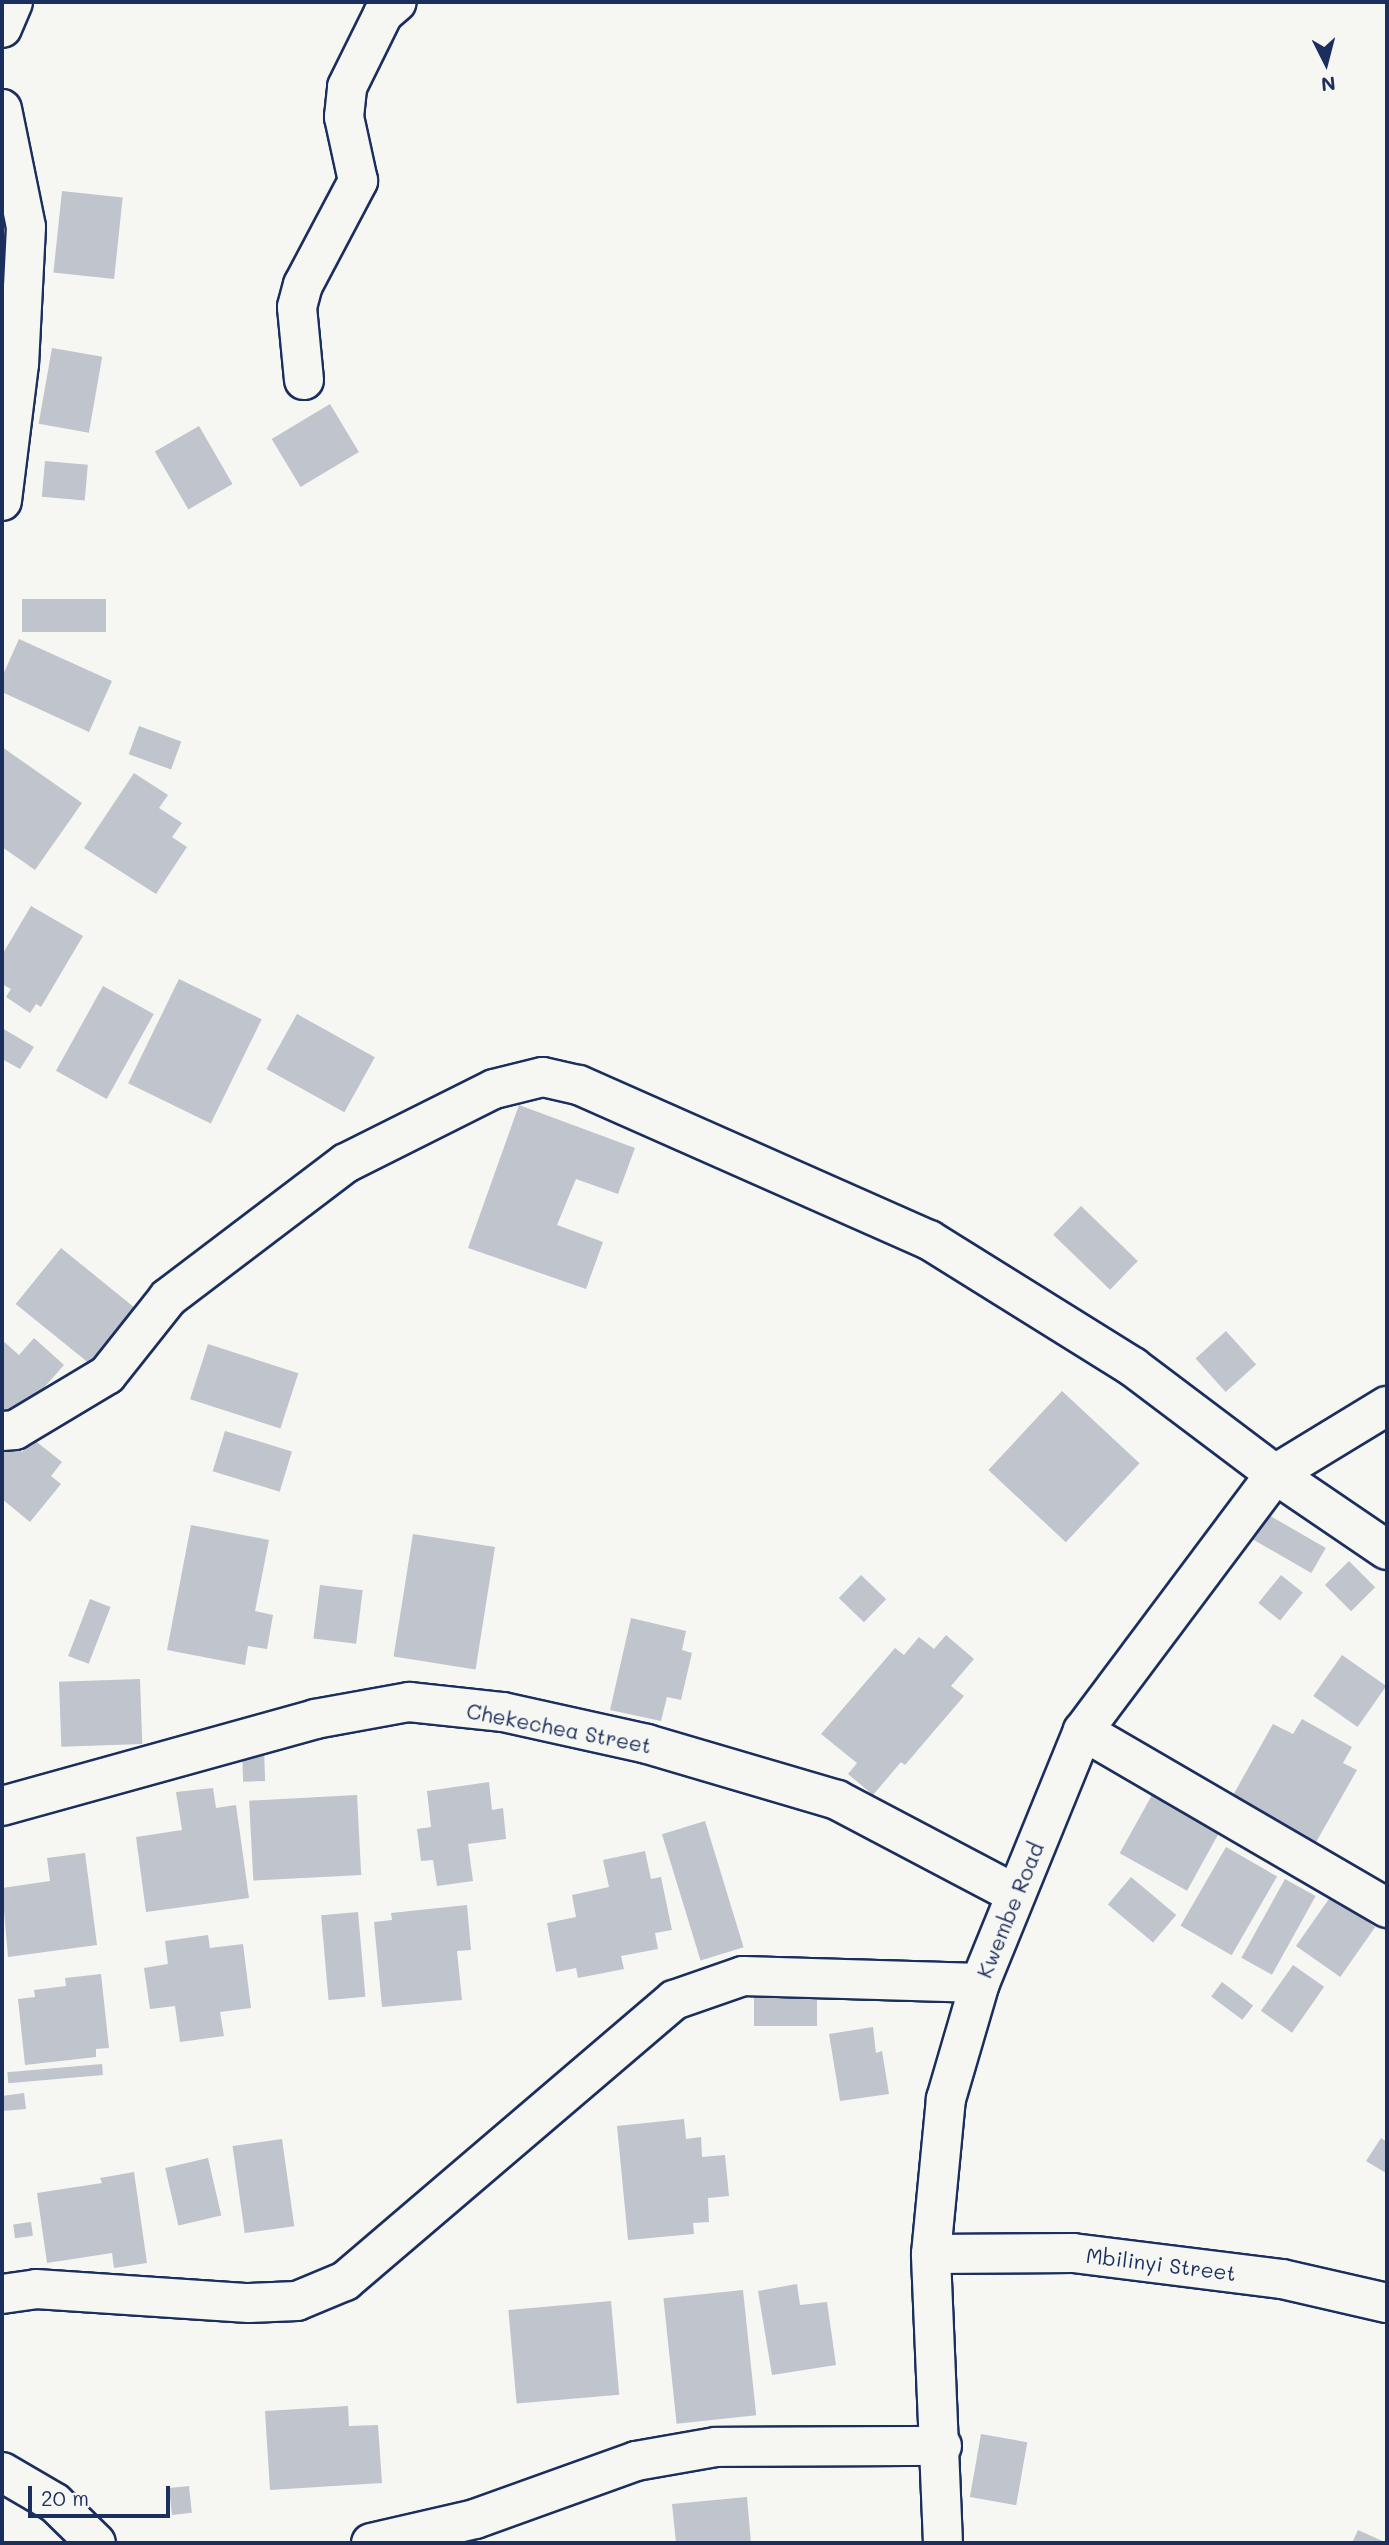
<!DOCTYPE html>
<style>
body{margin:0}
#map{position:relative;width:1389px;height:2545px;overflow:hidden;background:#f6f6f2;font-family:Mali,sans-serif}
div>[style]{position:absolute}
.building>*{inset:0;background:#c0c4cd;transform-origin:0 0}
.roads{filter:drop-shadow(2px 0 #1b2f5e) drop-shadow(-2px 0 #1b2f5e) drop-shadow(0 2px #1b2f5e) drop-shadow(0 -2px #1b2f5e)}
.minor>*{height:38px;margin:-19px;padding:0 19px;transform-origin:19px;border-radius:19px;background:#f6f6f2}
span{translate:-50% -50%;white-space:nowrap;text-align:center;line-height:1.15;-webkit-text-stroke:6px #f6f6f2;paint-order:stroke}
.street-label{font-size:21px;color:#1b2f5e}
.frame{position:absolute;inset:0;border:4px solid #1b2f5e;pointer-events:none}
.north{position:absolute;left:1291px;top:28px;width:70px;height:70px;-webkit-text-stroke:5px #f6f6f2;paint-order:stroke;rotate:174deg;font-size:19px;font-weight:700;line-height:28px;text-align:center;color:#1b2f5e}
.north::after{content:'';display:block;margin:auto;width:24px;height:32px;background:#1b2f5e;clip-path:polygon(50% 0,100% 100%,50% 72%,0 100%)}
.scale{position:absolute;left:28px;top:2486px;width:142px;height:32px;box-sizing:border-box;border:4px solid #1b2f5e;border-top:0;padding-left:9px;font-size:21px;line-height:24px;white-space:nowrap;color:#1b2f5e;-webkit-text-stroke:5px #f6f6f2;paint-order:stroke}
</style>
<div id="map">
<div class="building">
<div style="left:62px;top:191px;width:61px;height:82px;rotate:6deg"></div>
<div style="left:52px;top:348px;width:51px;height:77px;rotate:10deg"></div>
<div style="left:330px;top:404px;width:56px;height:68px;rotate:59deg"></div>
<div style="left:199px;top:426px;width:67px;height:51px;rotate:60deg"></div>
<div style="left:45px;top:461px;width:43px;height:36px;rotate:5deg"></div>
<div style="left:22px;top:599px;width:84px;height:33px"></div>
<div style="clip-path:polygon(19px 639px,112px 681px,89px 732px,2px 692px,2px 677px)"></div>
<div style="left:139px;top:726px;width:45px;height:30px;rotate:20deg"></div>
<div style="clip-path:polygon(2px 747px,82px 803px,35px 870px,2px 847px)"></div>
<div style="clip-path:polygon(134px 773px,168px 795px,159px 808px,182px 823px,172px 837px,187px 847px,156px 894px,84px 848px)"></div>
<div style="clip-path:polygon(31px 906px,83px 936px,41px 1007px,36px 1004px,30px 1013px,6px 997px,11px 989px,2px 984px,2px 955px)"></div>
<div style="left:179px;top:979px;width:92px;height:116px;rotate:26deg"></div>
<div style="left:103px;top:986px;width:58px;height:97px;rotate:29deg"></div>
<div style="left:297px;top:1014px;width:89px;height:63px;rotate:29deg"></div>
<div style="clip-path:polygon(2px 1028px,34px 1047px,20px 1069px,2px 1059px)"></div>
<div style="clip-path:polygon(519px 1105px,635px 1148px,618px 1194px,576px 1179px,557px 1225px,603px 1242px,586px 1289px,468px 1248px)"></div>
<div style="left:1081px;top:1206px;width:79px;height:40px;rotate:44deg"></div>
<div style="left:61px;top:1248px;width:94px;height:72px;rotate:39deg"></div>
<div style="left:1226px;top:1331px;width:45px;height:41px;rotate:48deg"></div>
<div style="clip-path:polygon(34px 1338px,64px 1365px,11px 1425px,2px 1422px,2px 1340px,19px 1355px)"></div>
<div style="left:208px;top:1344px;width:95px;height:58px;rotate:18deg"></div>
<div style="left:1062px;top:1391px;width:106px;height:108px;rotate:43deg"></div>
<div style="left:225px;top:1431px;width:70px;height:42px;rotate:17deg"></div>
<div style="clip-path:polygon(33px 1439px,62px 1462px,51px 1476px,61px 1484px,30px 1522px,2px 1499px,2px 1450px,9px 1441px,22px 1452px)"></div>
<div style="left:1260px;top:1510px;width:76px;height:29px;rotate:30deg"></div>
<div style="clip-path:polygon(191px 1525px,269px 1540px,255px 1611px,273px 1615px,267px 1649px,248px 1646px,245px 1665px,167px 1650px)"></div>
<div style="left:413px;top:1534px;width:83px;height:124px;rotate:9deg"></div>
<div style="left:1349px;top:1561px;width:37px;height:34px;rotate:45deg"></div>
<div style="left:861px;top:1575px;width:35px;height:32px;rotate:44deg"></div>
<div style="left:1281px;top:1575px;width:28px;height:36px;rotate:39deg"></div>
<div style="left:320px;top:1585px;width:43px;height:54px;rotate:7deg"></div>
<div style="left:90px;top:1599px;width:22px;height:61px;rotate:21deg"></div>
<div style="clip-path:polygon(631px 1618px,686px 1631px,682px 1650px,692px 1653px,681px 1700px,667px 1697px,661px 1721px,610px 1710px)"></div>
<div style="clip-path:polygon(946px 1635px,974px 1659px,951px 1686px,964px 1696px,905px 1765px,901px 1762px,873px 1795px,848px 1774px,857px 1763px,821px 1734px,895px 1648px,904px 1655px,919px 1637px,934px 1649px)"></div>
<div style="left:1342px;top:1655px;width:54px;height:50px;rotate:35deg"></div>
<div style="left:140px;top:1679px;width:65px;height:81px;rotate:88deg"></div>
<div style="clip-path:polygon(1302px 1719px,1352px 1747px,1343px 1763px,1357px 1770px,1315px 1844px,1232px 1797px,1273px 1724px,1293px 1734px)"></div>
<div style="left:264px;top:1749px;width:32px;height:22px;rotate:88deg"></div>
<div style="clip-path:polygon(489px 1782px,492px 1810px,503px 1808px,506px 1839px,468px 1844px,473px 1881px,437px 1886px,433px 1860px,421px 1861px,417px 1829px,431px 1827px,427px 1791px)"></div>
<div style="left:1157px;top:1786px;width:77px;height:77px;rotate:29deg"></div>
<div style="clip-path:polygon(213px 1788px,216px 1808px,236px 1805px,249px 1898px,146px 1912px,136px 1837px,182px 1830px,176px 1792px)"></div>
<div style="left:357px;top:1795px;width:80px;height:108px;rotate:87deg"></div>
<div style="left:705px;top:1821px;width:132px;height:45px;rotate:73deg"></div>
<div style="left:1226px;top:1847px;width:59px;height:91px;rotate:30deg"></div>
<div style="clip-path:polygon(645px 1851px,651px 1879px,661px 1877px,672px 1930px,655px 1933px,658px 1949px,621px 1956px,624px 1969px,578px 1978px,576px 1968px,556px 1972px,547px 1923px,576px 1917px,572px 1895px,609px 1887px,603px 1860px)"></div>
<div style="clip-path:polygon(85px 1853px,97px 1945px,8px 1957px,2px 1888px,50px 1881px,47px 1858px)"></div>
<div style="left:1131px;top:1877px;width:59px;height:36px;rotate:40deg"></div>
<div style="left:1285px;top:1879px;width:35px;height:90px;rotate:29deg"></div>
<div style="left:1331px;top:1896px;width:54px;height:61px;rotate:35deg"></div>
<div style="clip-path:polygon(467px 1905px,471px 1950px,457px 1951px,462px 2000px,382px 2007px,374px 1922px,392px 1920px,391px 1913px)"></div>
<div style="left:358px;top:1912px;width:85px;height:37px;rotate:85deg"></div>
<div style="clip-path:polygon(208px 1935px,210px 1948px,243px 1944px,251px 2008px,220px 2012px,224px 2036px,180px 2042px,175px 2006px,150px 2009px,144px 1968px,168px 1964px,165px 1941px)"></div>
<div style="left:1293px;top:1965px;width:38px;height:56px;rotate:35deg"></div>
<div style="clip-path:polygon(101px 1974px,109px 2048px,96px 2049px,96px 2057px,25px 2065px,18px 1999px,35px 1997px,34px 1990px,66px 1986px,65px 1978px)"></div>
<div style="left:1222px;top:1982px;width:39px;height:18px;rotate:37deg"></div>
<div style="left:817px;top:1997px;width:29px;height:63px;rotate:90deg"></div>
<div style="clip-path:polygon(873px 2027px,876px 2053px,882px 2051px,889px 2094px,840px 2101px,829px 2034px)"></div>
<div style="left:102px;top:2064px;width:11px;height:95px;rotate:85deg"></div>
<div style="clip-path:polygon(24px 2093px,26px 2109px,2px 2111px,2px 2096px)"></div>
<div style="clip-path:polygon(684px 2119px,686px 2139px,701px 2137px,702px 2157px,725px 2155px,729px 2196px,708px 2198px,709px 2222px,693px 2223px,694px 2234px,628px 2240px,617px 2126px)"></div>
<div style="clip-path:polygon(1381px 2138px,1387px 2142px,1386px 2173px,1366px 2161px)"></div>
<div style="left:282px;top:2139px;width:88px;height:50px;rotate:82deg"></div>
<div style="left:208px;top:2158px;width:59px;height:44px;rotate:77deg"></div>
<div style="clip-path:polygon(134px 2172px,147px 2263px,114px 2268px,112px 2253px,47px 2263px,37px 2193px,102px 2183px,100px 2178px)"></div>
<div style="left:31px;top:2222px;width:14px;height:18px;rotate:82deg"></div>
<div style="clip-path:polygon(797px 2284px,800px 2305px,827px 2302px,836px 2365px,772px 2375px,758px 2291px)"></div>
<div style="left:743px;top:2290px;width:126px;height:80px;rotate:84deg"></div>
<div style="left:611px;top:2301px;width:94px;height:103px;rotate:85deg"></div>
<div style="clip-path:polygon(348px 2406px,349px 2426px,378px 2425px,382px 2483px,270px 2490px,265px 2411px)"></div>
<div style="left:981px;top:2434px;width:47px;height:64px;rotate:10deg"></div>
<div style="left:189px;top:2486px;width:27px;height:20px;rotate:84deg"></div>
<div style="clip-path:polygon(747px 2497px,751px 2543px,676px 2543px,672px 2504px)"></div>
<div style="clip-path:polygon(1358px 2530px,1387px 2543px,1352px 2543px)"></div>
</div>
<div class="roads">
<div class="minor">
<div style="left:2px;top:28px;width:28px;rotate:-67deg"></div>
<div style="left:2px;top:109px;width:120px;rotate:78.5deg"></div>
<div style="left:26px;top:227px;width:137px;rotate:92.9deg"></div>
<div style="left:19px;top:364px;width:138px;rotate:97.1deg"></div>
<div style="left:304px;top:380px;width:73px;rotate:-95.5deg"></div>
<div style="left:297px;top:307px;width:23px;rotate:-75deg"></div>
<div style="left:303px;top:285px;width:118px;rotate:-62.1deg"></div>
<div style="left:358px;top:181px;width:66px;rotate:-102.3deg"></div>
<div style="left:344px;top:117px;width:30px;rotate:-84deg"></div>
<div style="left:347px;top:87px;width:81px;rotate:-63.7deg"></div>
<div style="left:383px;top:14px;width:18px;rotate:-41deg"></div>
<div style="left:2px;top:1431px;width:13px;rotate:-4deg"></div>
<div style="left:15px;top:1430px;width:107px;rotate:-30.9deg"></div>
<div style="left:107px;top:1375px;width:98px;rotate:-51.6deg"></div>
<div style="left:168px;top:1298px;width:223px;rotate:-37.2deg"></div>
<div style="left:346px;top:1163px;width:165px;rotate:-26.6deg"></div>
<div style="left:494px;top:1089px;width:50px;rotate:-13.8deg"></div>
<div style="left:543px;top:1077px;width:37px;rotate:13deg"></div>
<div style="left:579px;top:1085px;width:383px;rotate:23.9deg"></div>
<div style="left:929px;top:1240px;width:240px;rotate:31.9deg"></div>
<div style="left:1133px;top:1367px;width:178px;rotate:37deg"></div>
<div style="left:1275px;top:1474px;width:135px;rotate:34.2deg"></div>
<div style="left:1083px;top:1731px;width:352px;rotate:30.2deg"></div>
<div style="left:2px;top:1806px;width:325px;rotate:-15.5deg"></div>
<div style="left:315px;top:1719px;width:96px;rotate:-10.3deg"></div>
<div style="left:409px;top:1702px;width:95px;rotate:6.1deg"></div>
<div style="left:503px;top:1712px;width:148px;rotate:12.5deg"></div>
<div style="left:647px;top:1744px;width:198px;rotate:16.4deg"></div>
<div style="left:837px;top:1800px;width:201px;rotate:27.8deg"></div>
<div style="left:931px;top:2254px;width:142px;rotate:-0.4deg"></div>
<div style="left:1073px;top:2253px;width:211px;rotate:7.1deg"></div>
<div style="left:1282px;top:2279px;width:108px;rotate:12.9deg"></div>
<div style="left:2px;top:2294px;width:34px;rotate:-8deg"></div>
<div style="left:36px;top:2289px;width:213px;rotate:3.8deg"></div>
<div style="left:249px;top:2303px;width:48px;rotate:-2.4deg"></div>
<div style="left:297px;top:2301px;width:52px;rotate:-22.6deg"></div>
<div style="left:345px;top:2281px;width:433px;rotate:-40.5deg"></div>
<div style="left:674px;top:2000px;width:73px;rotate:-19.2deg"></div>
<div style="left:743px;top:1976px;width:237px;rotate:1.7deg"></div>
<div style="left:2px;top:2472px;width:61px;rotate:30.3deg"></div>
<div style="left:55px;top:2503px;width:57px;rotate:44.3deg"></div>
<div style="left:371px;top:2543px;width:107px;rotate:-13deg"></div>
<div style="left:475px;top:2519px;width:171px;rotate:-19.8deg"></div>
<div style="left:636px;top:2461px;width:81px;rotate:-9.9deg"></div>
<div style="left:716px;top:2447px;width:226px;rotate:-0.3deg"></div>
<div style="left:943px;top:2543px;width:289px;rotate:-92.4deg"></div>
<div style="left:931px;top:2254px;width:156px;rotate:-84.5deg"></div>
<div style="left:946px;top:2099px;width:121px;rotate:-73.7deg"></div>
<div style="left:980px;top:1983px;width:272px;rotate:-67.8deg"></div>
<div style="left:1083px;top:1731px;width:321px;rotate:-53.2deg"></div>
<div style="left:1275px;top:1474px;width:131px;rotate:-31.3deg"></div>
</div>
</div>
<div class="street-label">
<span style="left:559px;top:1728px;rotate:11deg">Chekechea Street</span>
<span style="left:1010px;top:1910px;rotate:-68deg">Kwembe Road</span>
<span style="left:1161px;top:2264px;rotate:7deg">Mbilinyi Street</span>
</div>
<div class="frame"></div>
<div class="north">N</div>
<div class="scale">20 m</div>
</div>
